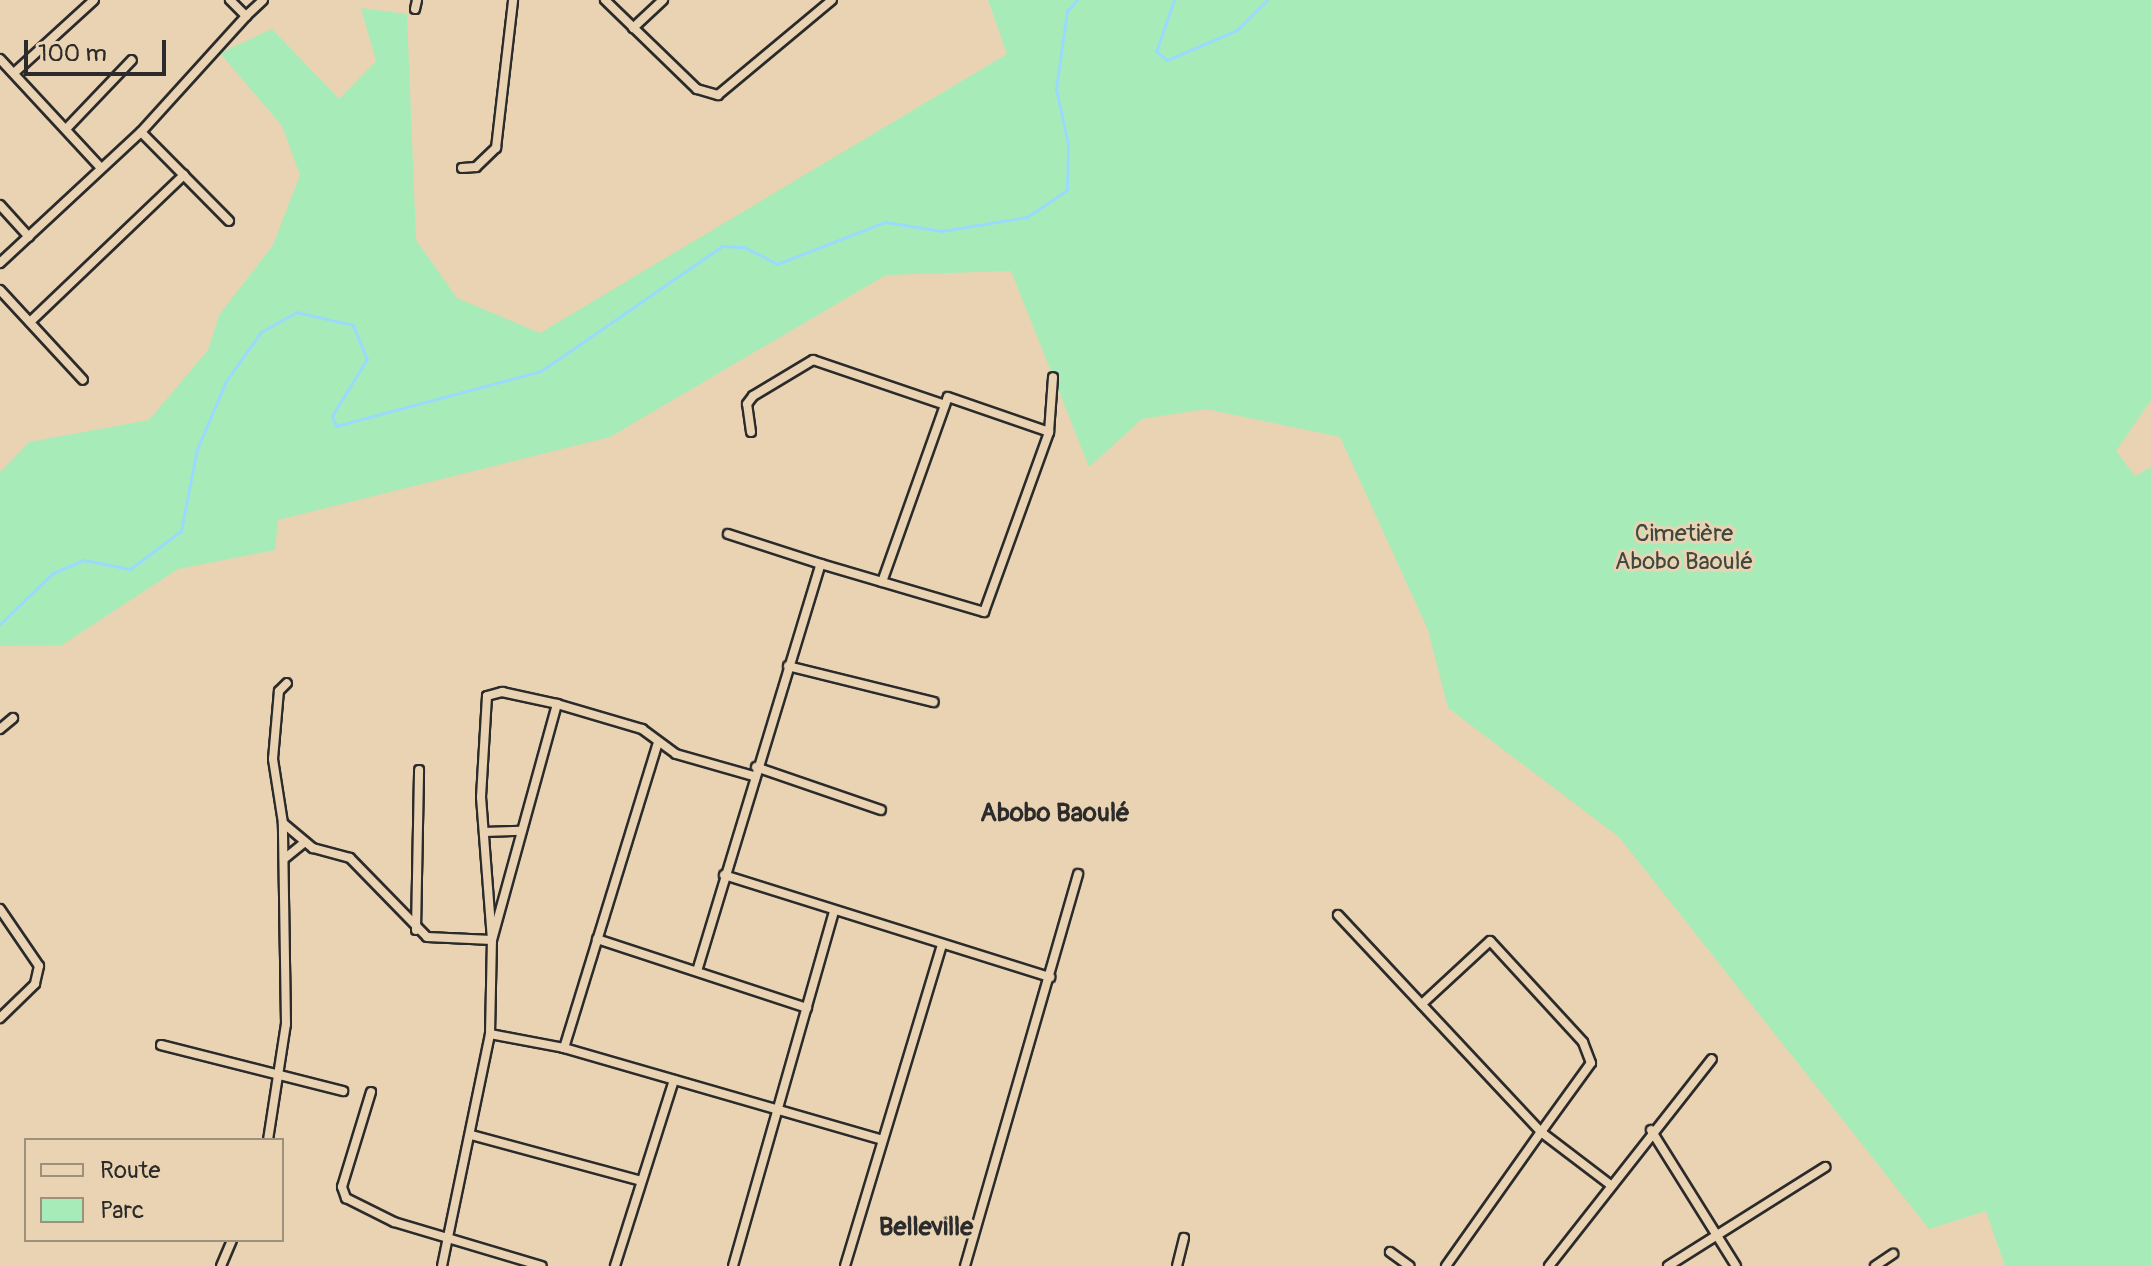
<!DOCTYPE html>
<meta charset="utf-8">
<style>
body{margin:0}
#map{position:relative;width:2151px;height:1266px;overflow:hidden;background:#e9d3b2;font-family:Pangolin,sans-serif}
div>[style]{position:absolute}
.green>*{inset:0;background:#a7ecb8}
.stream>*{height:3px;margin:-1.5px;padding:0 1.5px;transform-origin:1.5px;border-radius:1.5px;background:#9adafc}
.roads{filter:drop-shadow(2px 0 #2b2b2b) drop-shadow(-2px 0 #2b2b2b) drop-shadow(0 2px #2b2b2b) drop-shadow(0 -2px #2b2b2b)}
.street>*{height:8px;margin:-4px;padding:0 4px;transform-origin:4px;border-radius:4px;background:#e9d3b2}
span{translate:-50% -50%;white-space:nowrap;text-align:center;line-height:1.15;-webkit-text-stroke:6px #e9d3b2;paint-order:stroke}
.park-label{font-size:24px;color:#3e4840}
.neighbourhood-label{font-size:26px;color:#2b2b2b;font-weight:700}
.legend{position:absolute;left:24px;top:1138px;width:260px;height:104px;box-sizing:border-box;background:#e9d3b2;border:2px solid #9d907c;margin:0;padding:10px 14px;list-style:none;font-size:24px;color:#2b2b2b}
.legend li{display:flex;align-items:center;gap:16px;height:40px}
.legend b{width:40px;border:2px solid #9d907c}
.scale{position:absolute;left:24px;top:40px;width:142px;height:36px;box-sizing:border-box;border:4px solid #2b2b2b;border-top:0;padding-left:10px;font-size:24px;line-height:28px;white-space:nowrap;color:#2b2b2b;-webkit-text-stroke:6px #e9d3b2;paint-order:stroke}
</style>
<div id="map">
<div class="green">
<div style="clip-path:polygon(988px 0,2151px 0,2151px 400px,2116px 451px,2135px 476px,2151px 467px,2151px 1266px,2005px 1266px,1986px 1211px,1929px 1229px,1619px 837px,1448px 708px,1428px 630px,1340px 437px,1206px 409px,1142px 419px,1089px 467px,1011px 271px,886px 275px,610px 437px,278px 520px,275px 550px,178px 569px,62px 645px,0 646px,0 472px,29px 442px,149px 420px,208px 350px,219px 315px,273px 245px,300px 175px,282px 126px,220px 53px,272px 29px,339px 99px,376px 61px,361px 8px,407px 14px,416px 240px,457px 298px,540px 333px,1007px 54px)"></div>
</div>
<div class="stream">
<div style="left:1174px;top:0;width:54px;rotate:109.4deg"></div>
<div style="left:1156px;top:51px;width:14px;rotate:39deg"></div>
<div style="left:1167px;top:60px;width:76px;rotate:-23.2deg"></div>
<div style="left:1237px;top:30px;width:42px;rotate:-45deg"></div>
<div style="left:0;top:624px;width:74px;rotate:-43.9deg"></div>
<div style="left:53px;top:573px;width:34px;rotate:-23deg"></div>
<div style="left:84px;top:560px;width:47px;rotate:11.1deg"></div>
<div style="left:130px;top:569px;width:64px;rotate:-36.7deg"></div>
<div style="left:181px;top:531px;width:84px;rotate:-79deg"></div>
<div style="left:197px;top:449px;width:74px;rotate:-66.9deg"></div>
<div style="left:226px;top:381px;width:60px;rotate:-54.5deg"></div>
<div style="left:261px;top:332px;width:40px;rotate:-29.7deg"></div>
<div style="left:296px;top:312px;width:58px;rotate:12.8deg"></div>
<div style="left:353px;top:325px;width:37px;rotate:68deg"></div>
<div style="left:367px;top:359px;width:67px;rotate:121.6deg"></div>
<div style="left:332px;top:416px;width:11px;rotate:68deg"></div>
<div style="left:336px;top:426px;width:212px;rotate:-15deg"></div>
<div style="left:541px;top:371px;width:220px;rotate:-34.6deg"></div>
<div style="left:722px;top:246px;width:22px;rotate:3deg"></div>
<div style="left:744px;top:247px;width:37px;rotate:27deg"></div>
<div style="left:777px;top:264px;width:116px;rotate:-21.3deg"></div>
<div style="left:885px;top:222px;width:58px;rotate:9deg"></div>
<div style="left:942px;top:231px;width:86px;rotate:-9.4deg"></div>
<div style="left:1027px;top:217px;width:48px;rotate:-34deg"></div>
<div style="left:1067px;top:190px;width:46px;rotate:-88.8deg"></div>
<div style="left:1068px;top:144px;width:56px;rotate:-102.3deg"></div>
<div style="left:1056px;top:89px;width:79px;rotate:-82deg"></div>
<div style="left:1067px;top:11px;width:15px;rotate:-48deg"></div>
</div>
<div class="roads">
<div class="street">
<div style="left:230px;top:0;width:23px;rotate:45deg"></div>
<div style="left:246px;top:16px;width:23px;rotate:-43deg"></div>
<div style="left:605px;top:0;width:128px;rotate:44.1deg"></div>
<div style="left:697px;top:89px;width:22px;rotate:16deg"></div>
<div style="left:718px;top:95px;width:148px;rotate:-39.8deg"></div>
<div style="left:415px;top:9px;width:9px;rotate:-77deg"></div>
<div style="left:633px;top:28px;width:41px;rotate:-43deg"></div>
<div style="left:0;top:59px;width:149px;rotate:47.2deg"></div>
<div style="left:14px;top:73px;width:108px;rotate:-42.4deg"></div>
<div style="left:66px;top:129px;width:95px;rotate:-46.3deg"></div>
<div style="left:141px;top:132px;width:125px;rotate:45.3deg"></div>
<div style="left:462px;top:168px;width:14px;rotate:-4deg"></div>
<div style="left:476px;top:167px;width:28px;rotate:-44deg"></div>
<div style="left:496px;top:148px;width:149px;rotate:-83.4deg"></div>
<div style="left:0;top:205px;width:43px;rotate:47.8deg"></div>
<div style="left:0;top:263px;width:192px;rotate:-42.9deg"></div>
<div style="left:141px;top:132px;width:156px;rotate:-47.8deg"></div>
<div style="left:0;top:290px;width:122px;rotate:47.3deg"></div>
<div style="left:30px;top:322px;width:213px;rotate:-43.7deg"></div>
<div style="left:751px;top:432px;width:28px;rotate:-98deg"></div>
<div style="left:747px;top:404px;width:10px;rotate:-53deg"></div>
<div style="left:753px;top:396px;width:70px;rotate:-31deg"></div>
<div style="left:813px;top:360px;width:139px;rotate:18.8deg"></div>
<div style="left:728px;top:534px;width:98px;rotate:17.9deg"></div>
<div style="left:882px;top:582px;width:196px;rotate:-70.4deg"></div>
<div style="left:948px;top:397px;width:107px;rotate:19.1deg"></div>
<div style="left:788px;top:666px;width:150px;rotate:13.9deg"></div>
<div style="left:0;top:729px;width:17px;rotate:-40deg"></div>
<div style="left:756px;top:767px;width:132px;rotate:19deg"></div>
<div style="left:283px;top:823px;width:39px;rotate:40deg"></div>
<div style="left:313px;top:848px;width:38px;rotate:15deg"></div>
<div style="left:350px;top:858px;width:110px;rotate:45.7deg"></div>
<div style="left:427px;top:937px;width:65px;rotate:2.6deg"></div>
<div style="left:492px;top:940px;width:143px;rotate:-94.4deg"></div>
<div style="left:481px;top:797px;width:101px;rotate:-86.6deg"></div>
<div style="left:487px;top:696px;width:16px;rotate:-15deg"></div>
<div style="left:502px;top:692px;width:56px;rotate:12.3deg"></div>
<div style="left:557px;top:704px;width:89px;rotate:16.4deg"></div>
<div style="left:642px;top:729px;width:42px;rotate:36.3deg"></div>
<div style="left:676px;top:754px;width:80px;rotate:15.9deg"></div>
<div style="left:484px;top:832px;width:37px;rotate:-2deg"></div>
<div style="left:284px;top:859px;width:27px;rotate:-39deg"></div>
<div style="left:724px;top:875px;width:342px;rotate:17.4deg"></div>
<div style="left:0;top:909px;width:69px;rotate:55.6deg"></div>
<div style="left:39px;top:966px;width:18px;rotate:103deg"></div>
<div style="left:35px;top:984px;width:49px;rotate:135.8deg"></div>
<div style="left:1338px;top:915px;width:297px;rotate:46.9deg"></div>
<div style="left:1541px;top:1132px;width:85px;rotate:-54.1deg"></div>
<div style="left:1591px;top:1063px;width:22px;rotate:-111deg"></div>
<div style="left:1583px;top:1042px;width:137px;rotate:-132.6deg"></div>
<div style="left:1490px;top:941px;width:93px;rotate:137.2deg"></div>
<div style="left:416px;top:930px;width:160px;rotate:-88.9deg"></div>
<div style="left:597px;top:939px;width:221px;rotate:18.2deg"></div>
<div style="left:697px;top:971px;width:425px;rotate:-73.1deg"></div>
<div style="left:821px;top:564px;width:170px;rotate:16.4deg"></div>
<div style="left:984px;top:612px;width:191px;rotate:-70.1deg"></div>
<div style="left:1049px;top:432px;width:55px;rotate:-85.8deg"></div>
<div style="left:490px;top:1034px;width:75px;rotate:10.7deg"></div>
<div style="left:564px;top:1048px;width:331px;rotate:16.1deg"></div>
<div style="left:161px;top:1045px;width:188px;rotate:14.2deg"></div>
<div style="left:564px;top:1048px;width:317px;rotate:-72.9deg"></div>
<div style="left:371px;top:1092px;width:99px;rotate:107deg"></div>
<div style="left:342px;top:1187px;width:12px;rotate:70deg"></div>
<div style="left:346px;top:1198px;width:54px;rotate:26.6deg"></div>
<div style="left:394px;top:1222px;width:154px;rotate:16.6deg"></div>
<div style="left:1651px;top:1130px;width:160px;rotate:58deg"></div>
<div style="left:471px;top:1135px;width:176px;rotate:15.1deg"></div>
<div style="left:268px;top:1140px;width:117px;rotate:-81.2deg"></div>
<div style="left:286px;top:1024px;width:201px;rotate:-90.9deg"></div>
<div style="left:283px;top:823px;width:65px;rotate:-98.9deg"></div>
<div style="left:273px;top:759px;width:68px;rotate:-85deg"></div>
<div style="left:279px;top:691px;width:11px;rotate:-45deg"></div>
<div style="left:1390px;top:1252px;width:24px;rotate:36deg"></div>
<div style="left:221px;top:1266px;width:28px;rotate:-67deg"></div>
<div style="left:442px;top:1266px;width:237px;rotate:-78.3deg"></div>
<div style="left:490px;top:1034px;width:94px;rotate:-88.8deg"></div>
<div style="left:492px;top:940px;width:245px;rotate:-74.6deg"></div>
<div style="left:615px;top:1266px;width:195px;rotate:-72.4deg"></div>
<div style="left:733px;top:1266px;width:369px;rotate:-74.1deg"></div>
<div style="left:845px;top:1266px;width:336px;rotate:-73.2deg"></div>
<div style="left:965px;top:1266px;width:408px;rotate:-73.9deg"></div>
<div style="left:1177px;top:1266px;width:29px;rotate:-76deg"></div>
<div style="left:1446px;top:1266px;width:164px;rotate:-54.7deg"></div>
<div style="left:1541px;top:1132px;width:89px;rotate:37.3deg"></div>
<div style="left:1549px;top:1266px;width:263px;rotate:-51.8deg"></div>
<div style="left:1668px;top:1266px;width:186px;rotate:-32.2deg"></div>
<div style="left:1875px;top:1266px;width:22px;rotate:-34deg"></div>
</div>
</div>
<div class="park-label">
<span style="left:1684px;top:548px">Cimetière<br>Abobo Baoulé</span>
</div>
<div class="neighbourhood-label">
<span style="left:1055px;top:814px">Abobo Baoulé</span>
<span style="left:926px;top:1228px">Belleville</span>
</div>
<ul class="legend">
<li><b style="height:10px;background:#e9d3b2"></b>Route</li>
<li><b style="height:22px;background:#a7ecb8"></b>Parc</li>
</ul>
<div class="scale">100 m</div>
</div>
